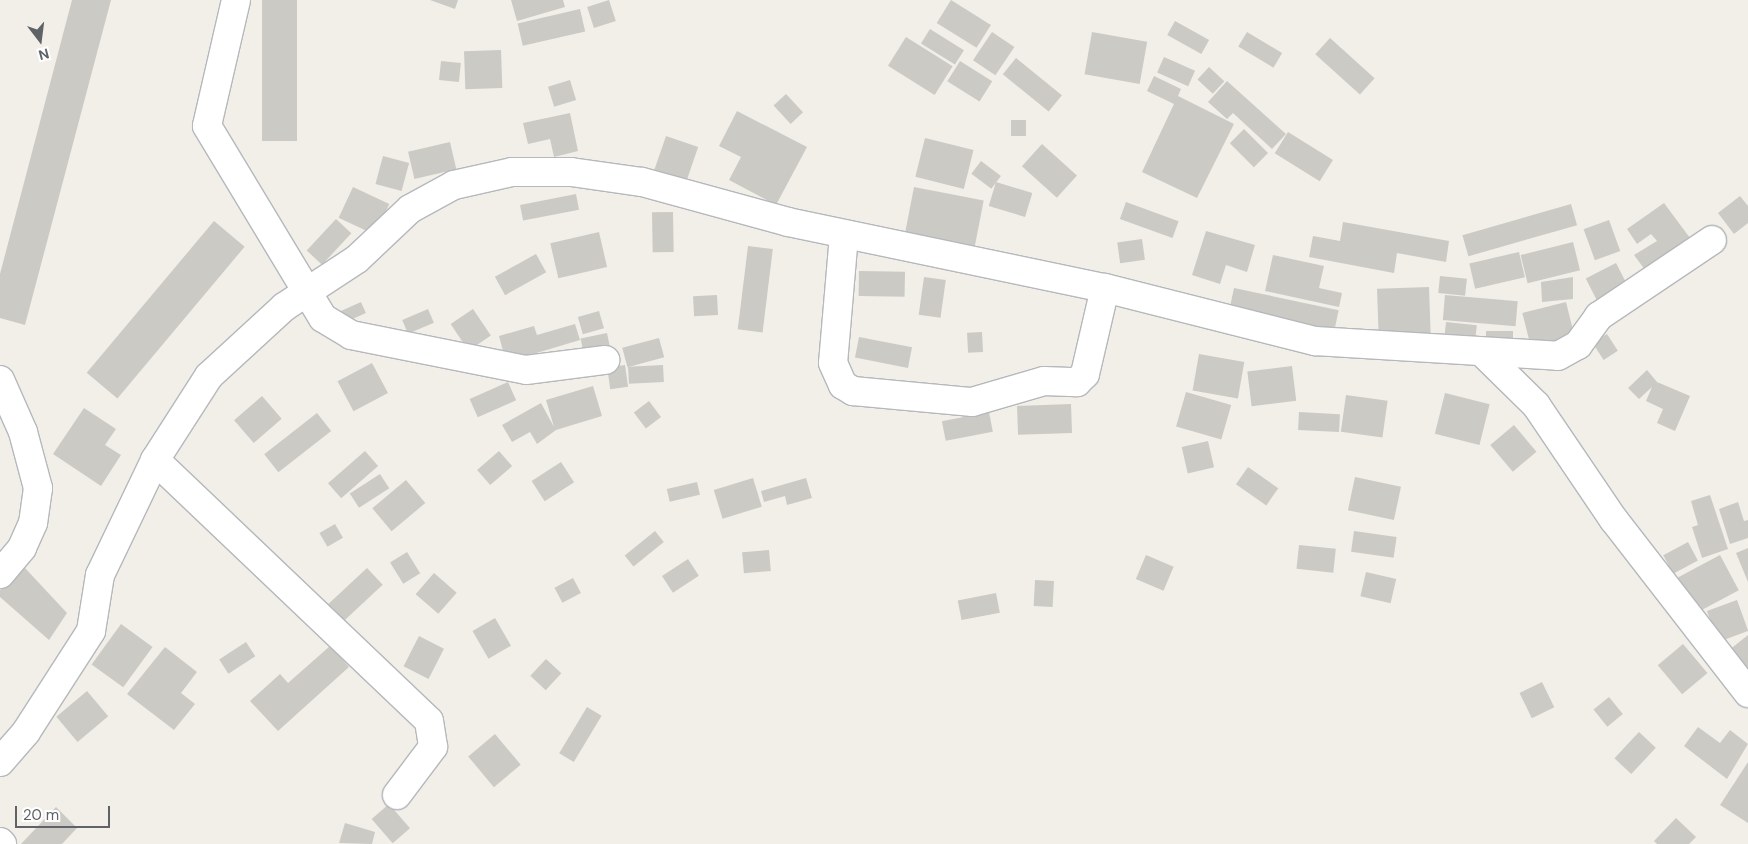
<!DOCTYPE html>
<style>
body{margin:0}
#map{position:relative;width:1748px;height:844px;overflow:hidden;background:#f1efe8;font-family:"DM Sans",sans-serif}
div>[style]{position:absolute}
.building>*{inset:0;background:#cccac5;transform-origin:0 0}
.roads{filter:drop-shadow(1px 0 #b5b8bc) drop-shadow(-1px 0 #b5b8bc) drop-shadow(0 1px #b5b8bc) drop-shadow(0 -1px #b5b8bc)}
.minor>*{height:28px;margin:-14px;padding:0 14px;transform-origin:14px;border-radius:14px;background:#fff}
span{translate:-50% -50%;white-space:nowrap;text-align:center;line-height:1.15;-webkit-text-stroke:4px #fff;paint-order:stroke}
.north{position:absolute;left:15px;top:15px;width:50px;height:50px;-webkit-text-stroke:4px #fff;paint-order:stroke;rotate:165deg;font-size:14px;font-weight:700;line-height:20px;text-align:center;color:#5f6368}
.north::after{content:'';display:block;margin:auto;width:18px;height:22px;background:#5f6368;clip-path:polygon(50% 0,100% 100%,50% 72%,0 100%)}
.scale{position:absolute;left:15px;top:806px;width:95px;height:22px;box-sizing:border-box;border:2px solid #5f6368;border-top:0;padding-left:6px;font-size:15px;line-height:18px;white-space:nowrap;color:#5f6368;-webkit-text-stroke:4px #fff;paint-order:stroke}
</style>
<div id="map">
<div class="building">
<div style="clip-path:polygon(72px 0,111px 0,25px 325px,0 318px,0 274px)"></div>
<div style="left:262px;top:0;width:35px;height:141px"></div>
<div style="clip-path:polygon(430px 0,458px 0,455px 9px)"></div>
<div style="clip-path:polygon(511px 0,563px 0,565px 7px,517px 21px)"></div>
<div style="left:609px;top:0;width:22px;height:23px;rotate:72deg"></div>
<div style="left:951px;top:0;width:47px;height:27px;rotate:32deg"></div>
<div style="left:580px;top:9px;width:23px;height:64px;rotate:77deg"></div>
<div style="left:1175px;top:21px;width:39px;height:16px;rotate:29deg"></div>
<div style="left:930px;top:29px;width:40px;height:17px;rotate:32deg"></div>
<div style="left:992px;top:32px;width:27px;height:34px;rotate:34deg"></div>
<div style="left:1092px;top:32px;width:56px;height:43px;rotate:10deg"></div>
<div style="left:1247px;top:32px;width:41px;height:17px;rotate:31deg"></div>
<div style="left:906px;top:37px;width:55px;height:34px;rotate:32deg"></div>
<div style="left:1330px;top:38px;width:60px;height:22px;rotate:42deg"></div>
<div style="left:501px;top:50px;width:38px;height:37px;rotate:88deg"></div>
<div style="left:1164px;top:57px;width:34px;height:17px;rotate:24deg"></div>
<div style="left:1016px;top:58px;width:59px;height:21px;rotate:39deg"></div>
<div style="left:441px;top:61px;width:20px;height:19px;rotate:6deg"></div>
<div style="left:960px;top:61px;width:38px;height:24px;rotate:32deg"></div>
<div style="left:1209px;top:67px;width:21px;height:17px;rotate:43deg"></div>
<div style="clip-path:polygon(1154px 76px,1181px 89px,1178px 96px,1234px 124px,1197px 198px,1142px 172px,1174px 104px,1147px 91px)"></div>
<div style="left:570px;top:80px;width:21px;height:23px;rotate:73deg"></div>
<div style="clip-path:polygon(1227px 81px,1286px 134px,1272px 149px,1233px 113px,1227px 119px,1208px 102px)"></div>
<div style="left:786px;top:94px;width:25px;height:17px;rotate:47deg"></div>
<div style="clip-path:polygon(737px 111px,807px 147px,776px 205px,729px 180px,741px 157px,719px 146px)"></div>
<div style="clip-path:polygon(570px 113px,578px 151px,554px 157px,550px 139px,528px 144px,523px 123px)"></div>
<div style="left:1011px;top:120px;width:15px;height:16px"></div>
<div style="left:1244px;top:129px;width:34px;height:20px;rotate:45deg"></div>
<div style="left:1288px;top:132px;width:53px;height:25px;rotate:32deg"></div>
<div style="left:666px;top:136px;width:34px;height:44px;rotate:19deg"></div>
<div style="left:925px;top:138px;width:50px;height:40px;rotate:14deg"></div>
<div style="left:450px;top:142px;width:28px;height:43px;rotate:77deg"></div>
<div style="left:1042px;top:144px;width:47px;height:30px;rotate:42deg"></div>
<div style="left:383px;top:156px;width:27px;height:29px;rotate:15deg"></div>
<div style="left:981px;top:161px;width:25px;height:16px;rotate:37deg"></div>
<div style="left:996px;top:182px;width:38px;height:25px;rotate:17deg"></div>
<div style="left:353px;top:187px;width:40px;height:34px;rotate:25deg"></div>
<div style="left:914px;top:187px;width:71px;height:53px;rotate:11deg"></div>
<div style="left:576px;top:194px;width:16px;height:57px;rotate:79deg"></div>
<div style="clip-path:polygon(1740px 196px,1748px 206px,1748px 223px,1734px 234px,1718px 213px)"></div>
<div style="left:1126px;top:202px;width:56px;height:18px;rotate:20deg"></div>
<div style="clip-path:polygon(1664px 203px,1693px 242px,1648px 274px,1634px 255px,1657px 241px,1651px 234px,1637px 244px,1627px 229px)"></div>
<div style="left:1571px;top:204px;width:22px;height:113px;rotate:74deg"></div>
<div style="left:673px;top:212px;width:40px;height:21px;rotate:89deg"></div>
<div style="left:336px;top:219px;width:21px;height:43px;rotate:43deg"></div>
<div style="left:1609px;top:220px;width:33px;height:27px;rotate:70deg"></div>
<div style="left:214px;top:221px;width:40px;height:198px;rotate:40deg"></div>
<div style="clip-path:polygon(1343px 222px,1449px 241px,1446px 262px,1397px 253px,1394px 273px,1309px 257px,1313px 236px,1340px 241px)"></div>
<div style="clip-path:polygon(1206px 231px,1255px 245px,1247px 272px,1226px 265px,1220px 284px,1192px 275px)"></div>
<div style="left:599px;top:232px;width:36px;height:50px;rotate:77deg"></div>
<div style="left:1142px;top:239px;width:21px;height:25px;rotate:82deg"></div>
<div style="left:1573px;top:242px;width:29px;height:54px;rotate:76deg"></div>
<div style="left:748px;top:246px;width:25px;height:84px;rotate:7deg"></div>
<div style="left:1519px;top:252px;width:26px;height:51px;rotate:77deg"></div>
<div style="left:536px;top:254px;width:21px;height:47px;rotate:61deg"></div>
<div style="clip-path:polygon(1273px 255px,1324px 266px,1319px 288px,1342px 293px,1339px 307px,1265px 291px)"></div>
<div style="left:1616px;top:263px;width:29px;height:34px;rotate:63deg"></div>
<div style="left:859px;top:271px;width:46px;height:25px;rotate:1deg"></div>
<div style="left:1440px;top:276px;width:27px;height:17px;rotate:6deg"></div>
<div style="left:924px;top:277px;width:22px;height:38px;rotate:8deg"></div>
<div style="clip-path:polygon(1573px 277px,1573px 299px,1542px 302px,1541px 282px)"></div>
<div style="left:1429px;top:287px;width:48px;height:52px;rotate:88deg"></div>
<div style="left:1234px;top:288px;width:107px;height:25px;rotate:12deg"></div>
<div style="left:717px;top:295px;width:20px;height:24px;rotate:87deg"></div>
<div style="left:1445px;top:295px;width:73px;height:25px;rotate:5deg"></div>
<div style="left:361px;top:302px;width:12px;height:25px;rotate:66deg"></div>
<div style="left:1566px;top:302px;width:37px;height:45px;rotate:76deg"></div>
<div style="left:428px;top:309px;width:15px;height:28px;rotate:67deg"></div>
<div style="left:473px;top:309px;width:32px;height:27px;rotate:56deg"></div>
<div style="left:599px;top:311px;width:18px;height:22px;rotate:74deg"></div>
<div style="left:1446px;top:322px;width:31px;height:22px;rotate:6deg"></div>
<div style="clip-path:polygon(575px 324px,580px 340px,506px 362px,499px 336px,534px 326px,537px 335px)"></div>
<div style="left:1486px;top:331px;width:27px;height:15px"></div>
<div style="left:982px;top:332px;width:20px;height:15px;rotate:87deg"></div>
<div style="left:607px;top:333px;width:19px;height:27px;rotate:78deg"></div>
<div style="left:1607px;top:334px;width:20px;height:17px;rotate:57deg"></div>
<div style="left:859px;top:337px;width:54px;height:21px;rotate:11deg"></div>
<div style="left:659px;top:338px;width:20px;height:38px;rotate:75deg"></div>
<div style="left:1199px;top:354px;width:46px;height:37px;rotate:10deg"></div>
<div style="left:372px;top:363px;width:34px;height:39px;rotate:62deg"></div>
<div style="left:625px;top:365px;width:22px;height:18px;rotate:82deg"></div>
<div style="left:663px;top:365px;width:17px;height:35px;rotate:87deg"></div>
<div style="left:1292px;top:366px;width:35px;height:45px;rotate:83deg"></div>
<div style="clip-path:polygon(1647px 370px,1657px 382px,1690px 396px,1675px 431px,1657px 423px,1663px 409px,1646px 401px,1652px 387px,1639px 399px,1628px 388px)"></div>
<div style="left:508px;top:382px;width:20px;height:42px;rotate:66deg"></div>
<div style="clip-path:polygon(593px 386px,602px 416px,556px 430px,537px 444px,530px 432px,512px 442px,502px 425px,541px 403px,554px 427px,546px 400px)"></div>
<div style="left:1186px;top:392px;width:47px;height:36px;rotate:16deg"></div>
<div style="left:1445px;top:393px;width:46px;height:42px;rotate:14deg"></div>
<div style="left:1346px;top:395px;width:42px;height:37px;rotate:8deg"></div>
<div style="left:262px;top:396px;width:30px;height:37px;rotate:49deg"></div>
<div style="left:649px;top:401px;width:20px;height:19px;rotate:53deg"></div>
<div style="left:1071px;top:404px;width:29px;height:54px;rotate:88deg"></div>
<div style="clip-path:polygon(84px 408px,116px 429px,105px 445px,121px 455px,101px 486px,53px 454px)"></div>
<div style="left:989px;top:412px;width:20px;height:48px;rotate:79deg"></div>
<div style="left:1299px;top:412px;width:41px;height:18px;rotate:3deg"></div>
<div style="left:317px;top:413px;width:23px;height:67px;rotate:52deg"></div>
<div style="left:1514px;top:425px;width:35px;height:31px;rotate:50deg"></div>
<div style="left:1208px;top:441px;width:27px;height:27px;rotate:77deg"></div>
<div style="left:365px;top:451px;width:20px;height:49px;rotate:49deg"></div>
<div style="left:499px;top:451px;width:20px;height:29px;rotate:49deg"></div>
<div style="left:561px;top:462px;width:24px;height:35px;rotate:57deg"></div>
<div style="left:1248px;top:467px;width:37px;height:21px;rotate:35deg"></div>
<div style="left:380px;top:474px;width:17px;height:36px;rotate:57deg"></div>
<div style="left:1355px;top:477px;width:47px;height:34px;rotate:12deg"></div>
<div style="left:753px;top:478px;width:30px;height:41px;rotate:73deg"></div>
<div style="clip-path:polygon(806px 478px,812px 498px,787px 505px,785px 496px,764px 502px,761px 491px)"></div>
<div style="left:406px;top:480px;width:30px;height:44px;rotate:50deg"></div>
<div style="left:697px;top:482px;width:13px;height:31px;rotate:77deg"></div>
<div style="clip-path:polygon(1710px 495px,1728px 549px,1702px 558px,1692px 527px,1698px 525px,1691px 501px)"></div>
<div style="clip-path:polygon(1738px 502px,1744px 521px,1748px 520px,1748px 538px,1730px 544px,1719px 509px)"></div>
<div style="left:335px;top:524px;width:16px;height:18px;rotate:60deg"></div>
<div style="left:655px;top:531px;width:14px;height:39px;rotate:51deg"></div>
<div style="left:1354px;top:531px;width:43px;height:21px;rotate:8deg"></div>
<div style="left:1688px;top:542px;width:21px;height:28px;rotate:62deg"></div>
<div style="left:1299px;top:545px;width:37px;height:24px;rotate:6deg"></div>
<div style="clip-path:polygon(1748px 548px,1748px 582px,1736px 553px)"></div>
<div style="left:769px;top:550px;width:21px;height:27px;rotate:85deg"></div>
<div style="left:407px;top:552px;width:25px;height:20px;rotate:58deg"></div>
<div style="left:1146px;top:555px;width:30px;height:26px;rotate:23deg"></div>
<div style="left:1720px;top:555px;width:40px;height:52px;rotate:62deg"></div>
<div style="left:688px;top:559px;width:20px;height:31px;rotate:57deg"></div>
<div style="clip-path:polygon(25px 568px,67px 613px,49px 640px,0 597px,0 590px)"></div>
<div style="left:367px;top:568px;width:23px;height:62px;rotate:47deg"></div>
<div style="left:1366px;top:572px;width:31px;height:25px;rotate:13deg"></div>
<div style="left:434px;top:573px;width:30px;height:28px;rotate:41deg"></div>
<div style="left:573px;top:578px;width:17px;height:21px;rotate:62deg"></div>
<div style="left:1035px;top:580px;width:19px;height:26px;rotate:3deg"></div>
<div style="left:996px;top:593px;width:20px;height:39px;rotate:79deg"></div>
<div style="left:1737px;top:600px;width:33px;height:32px;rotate:70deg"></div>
<div style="left:495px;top:618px;width:32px;height:26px;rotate:60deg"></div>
<div style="left:121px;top:624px;width:39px;height:50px;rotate:36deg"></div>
<div style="clip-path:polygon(1748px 635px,1748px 673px,1728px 651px)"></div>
<div style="left:419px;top:636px;width:28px;height:34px;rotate:27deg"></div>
<div style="left:246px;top:642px;width:17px;height:32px;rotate:57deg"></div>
<div style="left:1683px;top:644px;width:38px;height:33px;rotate:50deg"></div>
<div style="clip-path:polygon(330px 646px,349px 667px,278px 731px,250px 701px,280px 674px,288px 683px)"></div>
<div style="clip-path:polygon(165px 647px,197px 672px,181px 693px,195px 704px,174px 730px,127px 694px)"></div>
<div style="left:546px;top:659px;width:21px;height:23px;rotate:43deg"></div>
<div style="left:1542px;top:682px;width:28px;height:25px;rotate:64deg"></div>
<div style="left:87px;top:691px;width:33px;height:40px;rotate:50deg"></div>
<div style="left:1609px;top:697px;width:22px;height:20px;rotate:51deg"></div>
<div style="left:587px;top:707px;width:17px;height:54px;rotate:31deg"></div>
<div style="clip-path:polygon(1698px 727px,1720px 743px,1730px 730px,1748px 744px,1727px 779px,1684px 746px)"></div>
<div style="left:1639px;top:732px;width:23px;height:36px;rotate:43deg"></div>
<div style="left:495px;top:734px;width:40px;height:35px;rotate:50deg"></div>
<div style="clip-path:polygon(1748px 762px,1748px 823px,1720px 805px)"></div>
<div style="left:389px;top:804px;width:32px;height:23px;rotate:49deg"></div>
<div style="clip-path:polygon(56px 807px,77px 828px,62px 844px,21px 844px)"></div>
<div style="clip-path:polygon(1676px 818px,1696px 837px,1689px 844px,1657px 844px,1654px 841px)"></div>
<div style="clip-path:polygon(345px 823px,375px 832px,372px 844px,339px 843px)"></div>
</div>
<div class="roads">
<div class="minor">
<div style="left:236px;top:0;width:129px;rotate:103deg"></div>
<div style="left:207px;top:126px;width:224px;rotate:58.9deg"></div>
<div style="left:323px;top:318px;width:33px;rotate:31deg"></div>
<div style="left:351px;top:335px;width:178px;rotate:11.3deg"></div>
<div style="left:526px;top:370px;width:80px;rotate:-7.2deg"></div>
<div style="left:844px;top:235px;width:128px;rotate:94.9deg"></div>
<div style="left:833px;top:363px;width:24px;rotate:66deg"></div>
<div style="left:843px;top:385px;width:12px;rotate:31deg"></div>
<div style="left:853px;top:391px;width:120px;rotate:5.3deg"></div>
<div style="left:972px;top:402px;width:75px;rotate:-16.3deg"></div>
<div style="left:1044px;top:381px;width:33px;rotate:2deg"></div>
<div style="left:1077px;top:382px;width:11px;rotate:-45deg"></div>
<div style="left:1085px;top:374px;width:88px;rotate:-76.9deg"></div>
<div style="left:1482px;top:352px;width:76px;rotate:44.5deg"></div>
<div style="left:1536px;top:405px;width:139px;rotate:55.9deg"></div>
<div style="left:1614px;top:520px;width:219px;rotate:52.2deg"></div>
<div style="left:0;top:380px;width:57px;rotate:66.1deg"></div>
<div style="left:23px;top:432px;width:58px;rotate:75deg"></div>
<div style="left:38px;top:488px;width:35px;rotate:98deg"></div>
<div style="left:33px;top:523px;width:27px;rotate:114deg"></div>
<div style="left:22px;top:548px;width:34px;rotate:130deg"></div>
<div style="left:155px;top:460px;width:378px;rotate:43.6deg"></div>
<div style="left:429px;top:721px;width:26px;rotate:81deg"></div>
<div style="left:433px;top:747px;width:60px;rotate:126.9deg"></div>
<div style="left:0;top:762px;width:40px;rotate:-49deg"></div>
<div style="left:26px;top:732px;width:120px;rotate:-57.2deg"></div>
<div style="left:91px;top:631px;width:57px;rotate:-80.9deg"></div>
<div style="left:100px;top:575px;width:127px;rotate:-64.4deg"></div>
<div style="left:155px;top:460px;width:100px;rotate:-57.3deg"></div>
<div style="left:209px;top:376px;width:102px;rotate:-42.6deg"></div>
<div style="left:284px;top:307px;width:87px;rotate:-33.3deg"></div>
<div style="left:357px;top:259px;width:73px;rotate:-43.3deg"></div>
<div style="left:410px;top:209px;width:50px;rotate:-28.6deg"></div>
<div style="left:454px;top:185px;width:59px;rotate:-12.6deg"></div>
<div style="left:512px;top:172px;width:59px"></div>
<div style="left:571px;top:172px;width:72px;rotate:8deg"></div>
<div style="left:642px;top:182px;width:151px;rotate:15.3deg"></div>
<div style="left:788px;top:222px;width:324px;rotate:11.8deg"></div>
<div style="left:1105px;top:288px;width:217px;rotate:14.2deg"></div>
<div style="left:1315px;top:341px;width:243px;rotate:3.5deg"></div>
<div style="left:1558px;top:356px;width:23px;rotate:-29deg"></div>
<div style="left:1578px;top:345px;width:36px;rotate:-54deg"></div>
<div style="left:1599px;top:316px;width:136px;rotate:-33.9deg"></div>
<div style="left:0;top:842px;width:3px;rotate:45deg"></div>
</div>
</div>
<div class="north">N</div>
<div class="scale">20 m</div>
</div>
